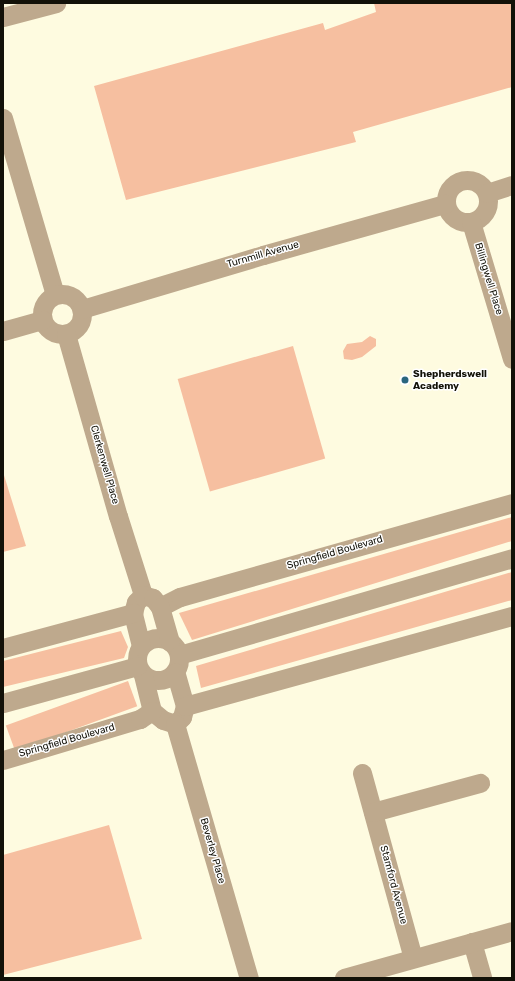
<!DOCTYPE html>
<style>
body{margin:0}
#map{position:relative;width:515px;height:981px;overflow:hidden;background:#fefbe0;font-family:Rubik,sans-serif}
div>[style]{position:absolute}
.green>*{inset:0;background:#f6bfa0;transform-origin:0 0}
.minor>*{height:19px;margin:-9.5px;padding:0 9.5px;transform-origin:9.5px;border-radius:9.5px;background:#bea98d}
.minor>.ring{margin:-9.5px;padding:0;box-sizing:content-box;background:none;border:19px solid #bea98d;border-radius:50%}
.dots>*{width:11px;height:11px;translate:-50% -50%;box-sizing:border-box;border:2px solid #fff;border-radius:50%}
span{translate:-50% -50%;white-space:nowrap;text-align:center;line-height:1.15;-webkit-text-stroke:3px #fff;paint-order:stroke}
.street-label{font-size:10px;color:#121108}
.poi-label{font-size:10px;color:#121108;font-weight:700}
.left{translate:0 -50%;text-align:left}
.frame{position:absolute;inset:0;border:4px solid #121108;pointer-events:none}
</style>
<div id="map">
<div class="green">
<div style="clip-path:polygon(374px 3px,512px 3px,512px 87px,353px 132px,356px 142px,126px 200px,94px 86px,323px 23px,325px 30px,376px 12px)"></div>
<div style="clip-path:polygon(370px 336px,376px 339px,376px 346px,362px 357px,352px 360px,344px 359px,343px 351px,347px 344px,362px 342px)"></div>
<div style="left:293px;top:346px;width:117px;height:120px;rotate:74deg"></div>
<div style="clip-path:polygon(3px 472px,26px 546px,3px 552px)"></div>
<div style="clip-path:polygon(512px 517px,512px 541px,192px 640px,179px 613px)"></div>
<div style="clip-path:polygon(512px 572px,512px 600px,201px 688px,196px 666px)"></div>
<div style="clip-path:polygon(121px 631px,128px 647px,124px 658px,3px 687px,3px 661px)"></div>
<div style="left:128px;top:681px;width:27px;height:130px;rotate:70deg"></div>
<div style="clip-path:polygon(109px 825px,142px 939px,3px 975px,3px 855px)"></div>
</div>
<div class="minor">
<div style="left:3px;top:17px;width:55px;rotate:-14.8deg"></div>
<div style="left:3px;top:118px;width:184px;rotate:73.6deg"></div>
<div class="ring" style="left:446px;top:180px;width:23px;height:23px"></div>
<div style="left:487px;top:193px;width:26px;rotate:-18deg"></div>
<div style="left:471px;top:222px;width:143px;rotate:73.3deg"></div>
<div class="ring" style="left:42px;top:294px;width:21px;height:21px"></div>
<div style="left:82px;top:309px;width:189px;rotate:-16.6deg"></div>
<div style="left:263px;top:255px;width:189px;rotate:-15.7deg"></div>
<div style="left:3px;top:331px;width:41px;rotate:-15.8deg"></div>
<div style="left:66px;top:334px;width:189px;rotate:74.1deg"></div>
<div style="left:118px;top:516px;width:83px;rotate:72.4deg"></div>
<div style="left:160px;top:607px;width:22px;rotate:-27deg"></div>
<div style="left:180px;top:597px;width:345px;rotate:-15.8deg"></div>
<div class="ring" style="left:137px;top:638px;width:23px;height:23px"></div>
<div style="left:141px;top:646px;width:34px;rotate:-104deg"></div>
<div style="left:133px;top:613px;width:11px;rotate:-75deg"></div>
<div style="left:136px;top:602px;width:10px;rotate:-45deg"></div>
<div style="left:143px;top:595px;width:10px;rotate:17deg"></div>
<div style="left:153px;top:598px;width:11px;rotate:52deg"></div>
<div style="left:160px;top:607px;width:36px;rotate:74deg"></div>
<div style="left:3px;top:648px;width:135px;rotate:-15.1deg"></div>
<div style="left:179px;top:655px;width:347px;rotate:-16.2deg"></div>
<div style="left:143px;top:675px;width:37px;rotate:76deg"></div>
<div style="left:152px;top:711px;width:14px;rotate:39deg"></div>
<div style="left:163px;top:720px;width:13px;rotate:18deg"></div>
<div style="left:175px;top:724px;width:10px;rotate:-45deg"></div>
<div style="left:182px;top:717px;width:11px;rotate:-75deg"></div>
<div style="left:185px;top:706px;width:35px;rotate:-106deg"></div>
<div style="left:3px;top:703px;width:139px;rotate:-15.4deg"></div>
<div style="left:185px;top:706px;width:339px;rotate:-15.4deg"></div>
<div style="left:175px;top:724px;width:265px;rotate:73.8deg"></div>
<div style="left:3px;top:760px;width:143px;rotate:-16.7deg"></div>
<div style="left:140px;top:719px;width:14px;rotate:-34deg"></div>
<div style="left:362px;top:773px;width:192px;rotate:74.6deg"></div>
<div style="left:373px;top:812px;width:111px;rotate:-15.2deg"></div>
<div style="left:472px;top:942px;width:37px;rotate:74deg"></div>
<div style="left:344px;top:978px;width:174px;rotate:-15.6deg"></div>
</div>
<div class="dots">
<div style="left:405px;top:380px;background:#2b667e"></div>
</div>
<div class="street-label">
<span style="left:263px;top:255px;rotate:-16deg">Turnmill Avenue</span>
<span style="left:488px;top:279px;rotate:73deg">Billingwell Place</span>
<span style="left:104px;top:465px;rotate:74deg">Clerkenwell Place</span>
<span style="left:335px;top:553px;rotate:-16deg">Springfield Boulevard</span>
<span style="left:67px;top:741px;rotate:-16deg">Springfield Boulevard</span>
<span style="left:212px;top:851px;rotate:74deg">Beverley Place</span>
<span style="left:393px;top:885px;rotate:75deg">Stamford Avenue</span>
</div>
<div class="poi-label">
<span class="left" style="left:413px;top:380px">Shepherdswell<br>Academy</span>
</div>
<div class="frame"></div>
</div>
